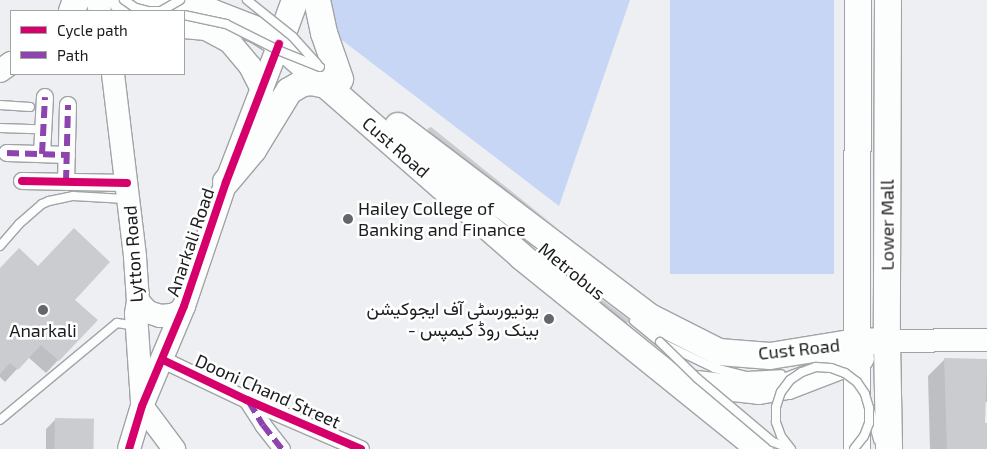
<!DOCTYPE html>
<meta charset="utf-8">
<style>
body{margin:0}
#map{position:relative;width:987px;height:449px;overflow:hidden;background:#edeff3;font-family:"Exo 2",Vazirmatn,sans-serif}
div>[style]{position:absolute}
.green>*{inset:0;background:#c7d6f4;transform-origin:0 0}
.shadow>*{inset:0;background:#0003}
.building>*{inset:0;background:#cbcccf;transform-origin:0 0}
.roads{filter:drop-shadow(1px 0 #a2a3a6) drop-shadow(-1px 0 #a2a3a6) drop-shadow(0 1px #a2a3a6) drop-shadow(0 -1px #a2a3a6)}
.lane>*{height:8px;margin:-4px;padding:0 4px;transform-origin:4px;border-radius:4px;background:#fcfdfd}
.street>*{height:16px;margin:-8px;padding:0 8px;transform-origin:8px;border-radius:8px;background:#fcfdfd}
.secondary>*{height:22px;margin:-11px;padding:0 11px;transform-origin:11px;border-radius:11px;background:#fcfdfd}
.primary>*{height:26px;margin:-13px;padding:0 13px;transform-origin:13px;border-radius:13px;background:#fcfdfd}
.bridges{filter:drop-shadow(1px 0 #a2a3a6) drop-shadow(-1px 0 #a2a3a6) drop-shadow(0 1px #a2a3a6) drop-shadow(0 -1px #a2a3a6)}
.lane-bridge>*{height:8px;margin:-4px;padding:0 4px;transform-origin:4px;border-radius:4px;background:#fcfdfd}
.quiet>*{height:6px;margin-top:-3px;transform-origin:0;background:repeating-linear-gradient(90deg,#8e44ad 0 12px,transparent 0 18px)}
.cycleway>*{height:8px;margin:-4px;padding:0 4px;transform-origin:4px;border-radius:4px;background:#d6006c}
.dots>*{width:14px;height:14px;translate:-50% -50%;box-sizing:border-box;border:2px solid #fff;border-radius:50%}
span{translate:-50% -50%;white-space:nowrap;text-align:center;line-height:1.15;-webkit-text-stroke:5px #fff;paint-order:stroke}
.street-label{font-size:18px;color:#1b1c1e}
.poi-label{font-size:18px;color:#1b1c1e}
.left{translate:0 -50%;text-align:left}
.right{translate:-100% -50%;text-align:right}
.legend{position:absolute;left:10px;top:10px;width:175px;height:65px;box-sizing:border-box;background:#fff;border:1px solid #a4a4a5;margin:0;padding:6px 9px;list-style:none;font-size:15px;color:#1b1c1e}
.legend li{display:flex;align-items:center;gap:10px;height:25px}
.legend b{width:25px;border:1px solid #a4a4a5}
</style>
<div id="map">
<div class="green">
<div style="clip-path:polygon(325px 0,630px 0,559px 206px,317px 21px)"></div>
<div style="left:670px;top:0;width:164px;height:274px"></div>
</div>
<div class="shadow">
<div style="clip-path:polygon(431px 128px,559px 231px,548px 242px,416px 143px)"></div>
<div style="clip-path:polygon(544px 257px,627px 320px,627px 323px,615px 335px,533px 269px)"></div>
<div style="clip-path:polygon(0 269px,74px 300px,96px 320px,46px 373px,28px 357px,5px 382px,0 377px)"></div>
<div style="clip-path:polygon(945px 359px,987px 360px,987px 402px,983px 402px,983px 424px,987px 424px,987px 449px,930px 449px,928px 376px)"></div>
<div style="clip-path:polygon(56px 419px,92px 449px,46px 449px,46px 429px)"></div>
</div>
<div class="building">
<div style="clip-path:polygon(431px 127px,561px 231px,427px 129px)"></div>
<div style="clip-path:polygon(74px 228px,110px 262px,75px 300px,98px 320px,59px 361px,41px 345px,18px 370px,10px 363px,0 374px,0 268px,19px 248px,38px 266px)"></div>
<div style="clip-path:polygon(544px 256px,629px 320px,629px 323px,628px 323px)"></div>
<div style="clip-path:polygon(944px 358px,987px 359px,985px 423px,987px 423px,987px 449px,947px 449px)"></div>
<div style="left:55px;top:418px;width:39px;height:31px;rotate:1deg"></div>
</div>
<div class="roads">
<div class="lane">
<div style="left:0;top:105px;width:30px;rotate:4deg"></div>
<div style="left:0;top:128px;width:37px;rotate:2deg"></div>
<div style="left:0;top:246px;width:29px;rotate:-49deg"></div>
<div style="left:19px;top:224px;width:30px;rotate:-41deg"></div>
<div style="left:42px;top:204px;width:8px;rotate:-23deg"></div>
<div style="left:49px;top:201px;width:25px;rotate:-12deg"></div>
<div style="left:73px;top:196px;width:52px;rotate:3.3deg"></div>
<div style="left:634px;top:321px;width:33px;rotate:39deg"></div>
<div style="left:660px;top:342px;width:60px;rotate:25.7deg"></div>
<div style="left:714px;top:368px;width:34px;rotate:14deg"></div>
<div style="left:747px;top:376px;width:34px;rotate:-3deg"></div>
<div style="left:870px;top:410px;width:31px;rotate:75deg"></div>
<div style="left:0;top:420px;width:152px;rotate:-39.7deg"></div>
<div style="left:117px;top:323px;width:18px;rotate:9deg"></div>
</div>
<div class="street">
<div style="left:7px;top:153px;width:60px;rotate:1.9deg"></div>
<div style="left:42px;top:154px;width:57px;rotate:-87deg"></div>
<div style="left:22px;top:181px;width:105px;rotate:1.1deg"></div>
<div style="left:66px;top:182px;width:77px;rotate:-88.5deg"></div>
<div style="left:163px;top:360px;width:93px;rotate:25.5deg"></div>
<div style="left:247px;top:400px;width:124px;rotate:23.3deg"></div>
<div style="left:247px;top:400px;width:30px;rotate:57deg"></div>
<div style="left:263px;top:425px;width:31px;rotate:52deg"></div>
</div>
<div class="secondary">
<div style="left:97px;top:0;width:11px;rotate:75deg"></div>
<div style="left:184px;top:27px;width:22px;rotate:5deg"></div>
<div style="left:206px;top:29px;width:26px;rotate:28deg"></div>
<div style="left:229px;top:41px;width:33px;rotate:50deg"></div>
<div style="left:250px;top:66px;width:27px;rotate:63deg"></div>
<div style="left:0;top:71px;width:14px;rotate:-36deg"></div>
<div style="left:113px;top:74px;width:184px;rotate:83.1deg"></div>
<div style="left:135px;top:257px;width:44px;rotate:86.1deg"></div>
<div style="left:138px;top:301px;width:13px;rotate:99deg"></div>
<div style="left:136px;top:314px;width:89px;rotate:86.1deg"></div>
<div style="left:138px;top:301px;width:15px;rotate:48deg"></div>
<div style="left:148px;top:312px;width:13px;rotate:18deg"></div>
<div style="left:160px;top:316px;width:12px;rotate:-5deg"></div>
<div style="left:172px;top:315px;width:8px;rotate:-23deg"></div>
<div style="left:179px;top:312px;width:8px;rotate:-50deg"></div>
<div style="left:887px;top:341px;width:100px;rotate:-0.6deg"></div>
<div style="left:142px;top:406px;width:54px;rotate:53.3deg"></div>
<div style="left:129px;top:449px;width:45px;rotate:-73.2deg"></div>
<div style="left:142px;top:406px;width:108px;rotate:-67.2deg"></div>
<div style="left:184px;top:306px;width:131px;rotate:-71.3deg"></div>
<div style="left:226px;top:182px;width:148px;rotate:-69deg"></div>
</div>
<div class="primary">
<div style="left:121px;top:0;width:93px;rotate:8deg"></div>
<div style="left:213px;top:13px;width:47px;rotate:21.1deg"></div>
<div style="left:257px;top:30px;width:26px;rotate:32deg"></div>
<div style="left:279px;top:44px;width:323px;rotate:41.2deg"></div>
<div style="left:522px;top:257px;width:306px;rotate:38.9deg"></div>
<div style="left:317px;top:0;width:34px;rotate:78deg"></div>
<div style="left:324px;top:33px;width:49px;rotate:70.8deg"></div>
<div style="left:888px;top:0;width:341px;rotate:90.2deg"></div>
<div style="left:887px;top:341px;width:108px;rotate:88.9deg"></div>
<div style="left:72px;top:11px;width:12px;rotate:-70deg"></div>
<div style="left:279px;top:44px;width:47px;rotate:-70deg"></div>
<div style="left:398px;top:126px;width:316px;rotate:37.2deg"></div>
<div style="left:650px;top:317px;width:77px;rotate:26.9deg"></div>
<div style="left:719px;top:352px;width:51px;rotate:4.5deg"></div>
<div style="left:770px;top:356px;width:87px;rotate:-9.2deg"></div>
<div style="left:856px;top:342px;width:31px;rotate:-2deg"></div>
<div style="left:226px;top:182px;width:42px;rotate:-49.8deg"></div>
<div style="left:253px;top:150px;width:69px;rotate:-58.6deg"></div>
<div style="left:289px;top:91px;width:16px;rotate:-30deg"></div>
<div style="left:303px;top:83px;width:9px;rotate:-6deg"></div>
<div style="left:312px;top:82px;width:13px;rotate:13deg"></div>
<div style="left:678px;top:382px;width:81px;rotate:6.3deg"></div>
<div style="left:759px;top:391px;width:29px;rotate:-10deg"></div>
<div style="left:788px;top:386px;width:78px;rotate:-21deg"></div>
<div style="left:857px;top:449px;width:449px;rotate:-89.9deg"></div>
</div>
</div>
<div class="bridges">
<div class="lane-bridge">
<div style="left:124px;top:0;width:14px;rotate:34deg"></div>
<div style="left:136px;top:8px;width:12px;rotate:14deg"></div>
<div style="left:247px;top:0;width:59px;rotate:38.8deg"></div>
<div style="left:293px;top:37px;width:36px;rotate:48deg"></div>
<div style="left:151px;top:11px;width:10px"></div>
<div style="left:161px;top:11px;width:22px;rotate:-30deg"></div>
<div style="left:184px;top:15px;width:43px;rotate:12.1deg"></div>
<div style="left:226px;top:24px;width:60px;rotate:26.6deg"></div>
<div style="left:280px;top:51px;width:43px;rotate:21.8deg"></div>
<div style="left:660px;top:342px;width:52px;rotate:44.2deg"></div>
<div style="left:697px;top:378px;width:99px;rotate:40.1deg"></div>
<div style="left:773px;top:442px;width:17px;rotate:21deg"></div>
<div style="left:791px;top:449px;width:16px;rotate:-128deg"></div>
<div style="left:781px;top:436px;width:15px;rotate:-110deg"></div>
<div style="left:776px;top:422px;width:15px;rotate:-90deg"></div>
<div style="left:776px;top:407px;width:16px;rotate:-72deg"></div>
<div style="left:781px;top:392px;width:15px;rotate:-53deg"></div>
<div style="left:790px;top:380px;width:14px;rotate:-34deg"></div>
<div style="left:802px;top:372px;width:15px;rotate:-20deg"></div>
<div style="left:816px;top:367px;width:15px;rotate:4deg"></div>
<div style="left:831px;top:368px;width:15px;rotate:20deg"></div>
<div style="left:845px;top:373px;width:15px;rotate:37deg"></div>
<div style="left:857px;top:382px;width:14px;rotate:56deg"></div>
<div style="left:865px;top:394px;width:15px;rotate:74deg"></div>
<div style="left:869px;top:408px;width:15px;rotate:90deg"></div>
<div style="left:869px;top:423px;width:14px;rotate:111deg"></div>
<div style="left:864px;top:436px;width:16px;rotate:128deg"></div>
</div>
</div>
<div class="quiet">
<div style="left:7px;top:153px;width:60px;rotate:1.9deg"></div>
<div style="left:42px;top:154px;width:57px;rotate:-87deg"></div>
<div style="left:66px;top:182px;width:77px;rotate:-88.5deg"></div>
<div style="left:249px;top:402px;width:27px;rotate:59deg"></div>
<div style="left:263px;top:425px;width:31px;rotate:52deg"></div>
</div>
<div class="cycleway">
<div style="left:22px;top:181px;width:105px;rotate:1.1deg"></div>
<div style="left:163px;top:360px;width:93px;rotate:25.5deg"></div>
<div style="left:247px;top:400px;width:124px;rotate:23.3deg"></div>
<div style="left:129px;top:449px;width:45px;rotate:-73.2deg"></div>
<div style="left:142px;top:406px;width:108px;rotate:-67.2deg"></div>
<div style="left:184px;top:306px;width:131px;rotate:-71.3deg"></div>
<div style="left:226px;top:182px;width:148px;rotate:-69deg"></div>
</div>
<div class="dots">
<div style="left:348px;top:219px;background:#646669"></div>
<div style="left:43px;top:310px;background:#646669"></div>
<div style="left:549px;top:319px;background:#646669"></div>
</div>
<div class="street-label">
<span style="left:396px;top:147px;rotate:41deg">Cust Road</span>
<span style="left:887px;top:225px;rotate:-90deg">Lower Mall</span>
<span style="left:190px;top:242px;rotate:-71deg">Anarkali Road</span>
<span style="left:133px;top:254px;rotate:-94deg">Lytton Road</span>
<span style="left:572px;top:271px;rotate:39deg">Metrobus</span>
<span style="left:799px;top:349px;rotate:-6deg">Cust Road</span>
<span style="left:268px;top:391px;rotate:24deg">Dooni Chand Street</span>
</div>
<div class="poi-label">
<span class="left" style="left:358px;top:219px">Hailey College of<br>Banking and Finance</span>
<span class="right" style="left:539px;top:319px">یونیورسٹی آف ایجوکیشن<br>- بینک روڈ کیمپس</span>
<span style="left:43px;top:330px">Anarkali</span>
</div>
<ul class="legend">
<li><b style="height:6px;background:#d6006c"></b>Cycle path</li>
<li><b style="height:6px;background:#8e44ad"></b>Path</li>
</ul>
</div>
